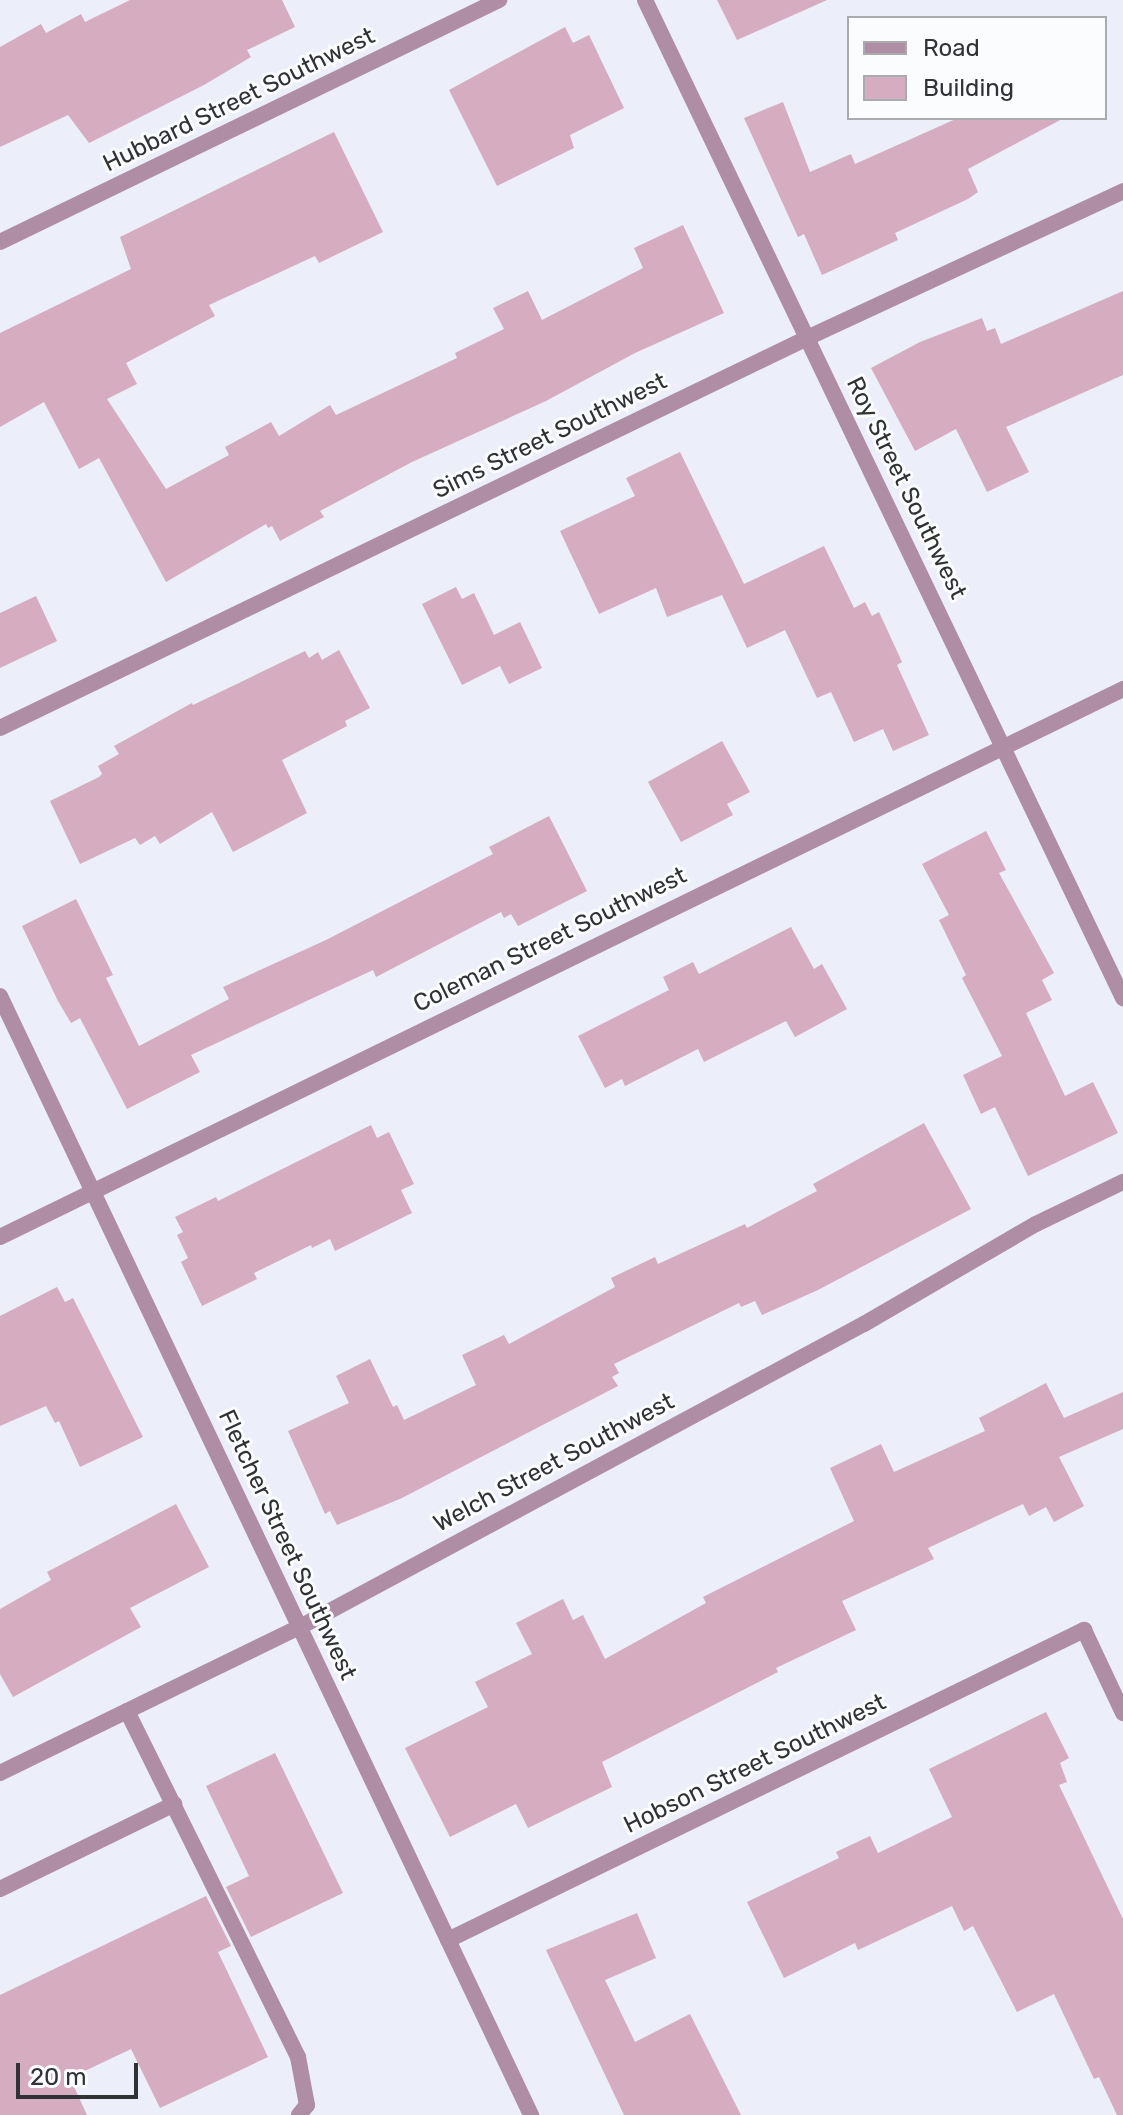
<!DOCTYPE html>
<style>
body{margin:0}
#map{position:relative;width:1123px;height:2115px;overflow:hidden;background:#eceef9;font-family:Rubik,sans-serif}
div>[style]{position:absolute}
.building>*{inset:0;background:#d5acc0}
.lane>*{height:16px;margin:-8px;padding:0 8px;transform-origin:8px;border-radius:8px;background:#ae8da5}
.street>*{height:16px;margin:-8px;padding:0 8px;transform-origin:8px;border-radius:8px;background:#ae8da5}
span{translate:-50% -50%;white-space:nowrap;text-align:center;line-height:1.15;-webkit-text-stroke:6px #fbfcfe;paint-order:stroke}
.street-label{font-size:24px;color:#313236}
.legend{position:absolute;left:847px;top:16px;width:260px;height:104px;box-sizing:border-box;background:#fbfcfe;border:2px solid #aaabae;margin:0;padding:10px 14px;list-style:none;font-size:24px;color:#313236}
.legend li{display:flex;align-items:center;gap:16px;height:40px}
.legend b{width:40px;border:2px solid #aaabae}
.scale{position:absolute;left:16px;top:2063px;width:122px;height:36px;box-sizing:border-box;border:4px solid #313236;border-top:0;padding-left:10px;font-size:24px;line-height:28px;white-space:nowrap;color:#313236;-webkit-text-stroke:6px #fbfcfe;paint-order:stroke}
</style>
<div id="map">
<div class="building">
<div style="clip-path:polygon(130px 0,282px 0,295px 27px,247px 50px,251px 57px,204px 85px,89px 143px,68px 115px,0 147px,0 47px,41px 24px,46px 33px,81px 14px,85px 22px)"></div>
<div style="clip-path:polygon(717px 0,827px 0,737px 40px)"></div>
<div style="clip-path:polygon(565px 27px,573px 43px,589px 35px,624px 108px,570px 135px,574px 148px,497px 186px,449px 90px)"></div>
<div style="clip-path:polygon(783px 102px,810px 172px,851px 154px,855px 164px,958px 118px,1064px 118px,968px 169px,978px 192px,968px 199px,895px 233px,898px 240px,822px 275px,804px 234px,798px 237px,744px 118px)"></div>
<div style="clip-path:polygon(334px 132px,383px 232px,319px 263px,315px 256px,209px 305px,215px 316px,126px 363px,137px 384px,107px 399px,166px 489px,229px 455px,225px 447px,271px 422px,279px 436px,330px 405px,336px 415px,457px 358px,455px 353px,504px 329px,493px 308px,528px 291px,542px 320px,643px 268px,634px 248px,683px 225px,724px 313px,635px 353px,546px 401px,412px 462px,320px 511px,324px 517px,280px 541px,272px 526px,268px 528px,266px 524px,166px 582px,99px 458px,79px 469px,44px 402px,0 427px,0 333px,131px 269px,120px 237px)"></div>
<div style="clip-path:polygon(1123px 291px,1123px 375px,1006px 427px,1029px 472px,987px 492px,956px 429px,915px 451px,871px 368px,920px 342px,982px 318px,987px 331px,995px 328px,1001px 344px)"></div>
<div style="clip-path:polygon(680px 452px,744px 584px,824px 546px,854px 608px,865px 602px,872px 616px,879px 612px,902px 662px,897px 665px,929px 735px,893px 751px,883px 729px,854px 742px,831px 692px,817px 698px,785px 630px,747px 648px,722px 595px,667px 617px,656px 588px,599px 614px,560px 531px,635px 496px,626px 478px)"></div>
<div style="clip-path:polygon(456px 587px,462px 599px,474px 593px,494px 635px,520px 622px,542px 668px,509px 684px,500px 666px,462px 685px,422px 604px)"></div>
<div style="clip-path:polygon(36px 596px,57px 641px,0 668px,0 613px)"></div>
<div style="clip-path:polygon(339px 650px,370px 708px,345px 721px,347px 726px,282px 760px,307px 813px,233px 852px,212px 812px,160px 844px,155px 836px,140px 845px,135px 838px,80px 864px,50px 801px,99px 777px,102px 774px,98px 766px,119px 754px,114px 746px,192px 703px,193px 705px,305px 651px,309px 658px,318px 652px,322px 660px)"></div>
<div style="clip-path:polygon(722px 741px,750px 792px,727px 804px,733px 815px,681px 842px,648px 782px)"></div>
<div style="clip-path:polygon(549px 816px,587px 891px,518px 926px,511px 914px,504px 918px,501px 912px,376px 977px,373px 970px,191px 1055px,200px 1072px,127px 1109px,80px 1018px,71px 1023px,58px 1001px,22px 926px,76px 899px,113px 975px,106px 978px,139px 1046px,229px 999px,223px 987px,326px 940px,493px 854px,489px 847px)"></div>
<div style="clip-path:polygon(986px 831px,1006px 870px,999px 873px,1054px 973px,1042px 980px,1052px 1000px,1026px 1013px,1065px 1096px,1093px 1082px,1118px 1133px,1028px 1176px,995px 1107px,981px 1114px,963px 1075px,1002px 1056px,962px 978px,966px 975px,939px 920px,949px 915px,922px 864px)"></div>
<div style="clip-path:polygon(791px 927px,814px 969px,822px 964px,847px 1009px,795px 1037px,786px 1021px,704px 1062px,698px 1049px,625px 1086px,622px 1079px,605px 1088px,578px 1036px,669px 990px,663px 977px,693px 962px,699px 974px)"></div>
<div style="clip-path:polygon(924px 1123px,971px 1209px,818px 1290px,762px 1315px,755px 1301px,741px 1307px,739px 1303px,614px 1364px,619px 1373px,612px 1377px,618px 1386px,402px 1498px,337px 1525px,330px 1511px,325px 1514px,288px 1431px,349px 1403px,336px 1376px,370px 1359px,393px 1407px,397px 1405px,404px 1420px,476px 1385px,462px 1355px,504px 1335px,509px 1344px,615px 1287px,611px 1278px,655px 1257px,658px 1264px,745px 1224px,747px 1228px,817px 1191px,813px 1184px)"></div>
<div style="clip-path:polygon(371px 1125px,377px 1138px,389px 1132px,414px 1184px,401px 1190px,412px 1213px,335px 1251px,330px 1239px,312px 1248px,311px 1245px,254px 1273px,257px 1279px,202px 1306px,181px 1262px,188px 1258px,177px 1235px,183px 1232px,175px 1217px,216px 1197px,218px 1201px)"></div>
<div style="clip-path:polygon(57px 1287px,65px 1302px,73px 1298px,143px 1437px,80px 1467px,59px 1421px,55px 1423px,46px 1406px,0 1426px,0 1316px)"></div>
<div style="clip-path:polygon(1046px 1383px,1064px 1418px,1123px 1392px,1123px 1429px,1059px 1457px,1084px 1506px,1054px 1522px,1046px 1507px,1029px 1516px,1023px 1504px,928px 1548px,934px 1559px,842px 1601px,856px 1630px,776px 1668px,778px 1672px,602px 1762px,612px 1787px,528px 1828px,516px 1804px,450px 1837px,405px 1748px,488px 1707px,475px 1682px,532px 1654px,516px 1623px,563px 1599px,573px 1620px,583px 1615px,605px 1659px,706px 1603px,703px 1597px,854px 1521px,830px 1468px,881px 1444px,894px 1472px,985px 1431px,979px 1418px)"></div>
<div style="clip-path:polygon(176px 1504px,209px 1567px,130px 1608px,141px 1627px,13px 1697px,0 1674px,0 1609px,51px 1580px,47px 1572px)"></div>
<div style="clip-path:polygon(1046px 1712px,1069px 1758px,1060px 1763px,1067px 1782px,1059px 1785px,1123px 1919px,1123px 2115px,1117px 2115px,1099px 2077px,1094px 2079px,1054px 1994px,1017px 2012px,973px 1926px,964px 1931px,952px 1906px,858px 1950px,855px 1943px,784px 1978px,747px 1902px,839px 1858px,836px 1852px,870px 1836px,878px 1853px,952px 1817px,929px 1769px)"></div>
<div style="clip-path:polygon(275px 1753px,343px 1893px,251px 1937px,226px 1887px,249px 1876px,206px 1786px)"></div>
<div style="clip-path:polygon(206px 1896px,231px 1946px,218px 1952px,268px 2057px,160px 2108px,131px 2049px,70px 2078px,87px 2115px,0 2115px,0 1995px)"></div>
<div style="clip-path:polygon(637px 1913px,656px 1958px,605px 1980px,635px 2042px,690px 2014px,741px 2115px,624px 2115px,546px 1950px)"></div>
</div>
<div class="lane">
<div style="left:127px;top:1711px;width:386px;rotate:63.7deg"></div>
<div style="left:298px;top:2057px;width:49px;rotate:79.4deg"></div>
<div style="left:307px;top:2105px;width:13px;rotate:129deg"></div>
<div style="left:0;top:1889px;width:194px;rotate:-26deg"></div>
</div>
<div class="street">
<div style="left:645px;top:0;width:1107px;rotate:64.41deg"></div>
<div style="left:0;top:242px;width:555px;rotate:-25.87deg"></div>
<div style="left:0;top:728px;width:896px;rotate:-25.79deg"></div>
<div style="left:807px;top:338px;width:349px;rotate:-24.9deg"></div>
<div style="left:0;top:996px;width:1239px;rotate:64.61deg"></div>
<div style="left:0;top:1237px;width:1250px;rotate:-26.01deg"></div>
<div style="left:0;top:1773px;width:334px;rotate:-26deg"></div>
<div style="left:300px;top:1627px;width:640px;rotate:-28.25deg"></div>
<div style="left:864px;top:1324px;width:199px;rotate:-30.2deg"></div>
<div style="left:1036px;top:1224px;width:97px;rotate:-25.8deg"></div>
<div style="left:448px;top:1940px;width:708px;rotate:-25.99deg"></div>
<div style="left:1084px;top:1630px;width:92px;rotate:64.8deg"></div>
</div>
<div class="street-label">
<span style="left:239px;top:100px;rotate:-26deg">Hubbard Street Southwest</span>
<span style="left:550px;top:436px;rotate:-26deg">Sims Street Southwest</span>
<span style="left:906px;top:488px;rotate:64deg">Roy Street Southwest</span>
<span style="left:550px;top:940px;rotate:-26deg">Coleman Street Southwest</span>
<span style="left:554px;top:1463px;rotate:-28deg">Welch Street Southwest</span>
<span style="left:287px;top:1545px;rotate:65deg">Fletcher Street Southwest</span>
<span style="left:755px;top:1764px;rotate:-26deg">Hobson Street Southwest</span>
</div>
<ul class="legend">
<li><b style="height:10px;background:#ae8da5"></b>Road</li>
<li><b style="height:22px;background:#d5acc0"></b>Building</li>
</ul>
<div class="scale">20 m</div>
</div>
